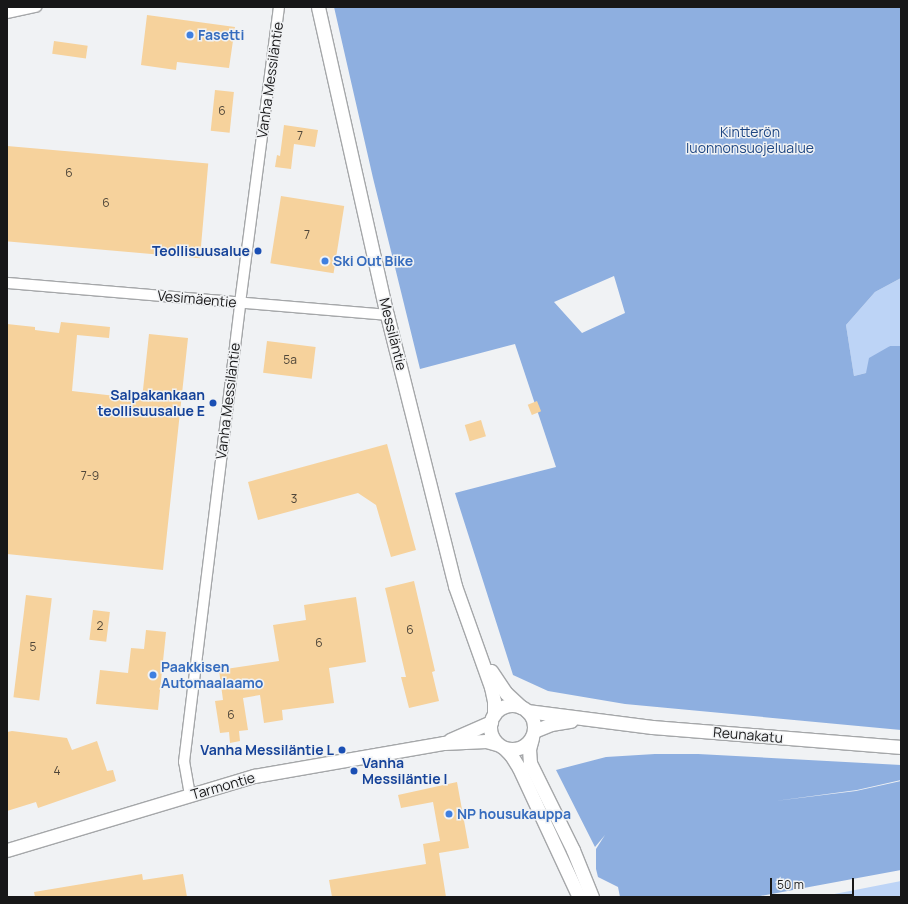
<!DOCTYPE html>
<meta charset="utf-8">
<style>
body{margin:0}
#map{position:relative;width:908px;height:904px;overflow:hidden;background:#f0f2f4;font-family:Manrope,sans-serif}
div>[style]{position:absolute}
.green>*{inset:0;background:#bdd4f6}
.forest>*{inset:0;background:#8eafe0}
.building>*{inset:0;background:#f6d29c;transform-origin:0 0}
.roads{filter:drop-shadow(1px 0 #a5a7a9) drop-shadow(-1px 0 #a5a7a9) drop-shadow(0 1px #a5a7a9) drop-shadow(0 -1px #a5a7a9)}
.minor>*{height:10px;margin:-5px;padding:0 5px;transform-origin:5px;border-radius:5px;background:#fff}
.tertiary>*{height:13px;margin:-6.5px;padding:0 6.5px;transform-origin:6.5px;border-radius:6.5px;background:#fff}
.tertiary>.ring{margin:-6.5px;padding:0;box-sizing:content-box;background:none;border:13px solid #fff;border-radius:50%}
.dots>*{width:11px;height:11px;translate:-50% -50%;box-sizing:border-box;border:2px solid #f0f2f4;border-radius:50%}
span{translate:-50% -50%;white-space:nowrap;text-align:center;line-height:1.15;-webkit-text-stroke:3px #f0f2f4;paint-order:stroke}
.number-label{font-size:12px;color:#4f4639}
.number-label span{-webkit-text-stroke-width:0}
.shop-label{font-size:14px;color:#366cbe;font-weight:700}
.left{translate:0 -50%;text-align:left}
.street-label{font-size:14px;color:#171718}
.park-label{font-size:14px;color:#1e4682}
.transit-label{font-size:14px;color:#164399;font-weight:700}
.right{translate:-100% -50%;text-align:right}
.frame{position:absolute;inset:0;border:8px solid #171718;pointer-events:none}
.scale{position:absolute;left:770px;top:878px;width:84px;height:18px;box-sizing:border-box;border:2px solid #171718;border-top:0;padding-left:5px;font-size:12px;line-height:14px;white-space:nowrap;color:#171718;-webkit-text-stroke:3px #f0f2f4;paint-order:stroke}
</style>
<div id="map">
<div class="green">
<div style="clip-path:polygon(901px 278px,901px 346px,890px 346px,866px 373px,854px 376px,846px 325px,875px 292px)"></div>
<div style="clip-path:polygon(901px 881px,901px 897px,819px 897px,855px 890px)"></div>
</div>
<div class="forest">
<div style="clip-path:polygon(evenodd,334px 7px,901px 7px,901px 278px,875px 292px,846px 325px,854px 376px,866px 373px,869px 358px,890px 346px,901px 346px,901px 730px,625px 704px,548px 691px,513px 675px,455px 493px,556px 467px,515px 344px,420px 369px,373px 178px,334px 7px,614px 276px,625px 313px,582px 333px,554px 302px,614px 276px)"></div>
<div style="clip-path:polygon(655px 754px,698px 754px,901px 765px,901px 780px,857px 790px,775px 801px,856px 791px,901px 781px,901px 870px,755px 897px,620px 897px,618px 887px,598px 877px,596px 869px,596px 849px,605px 835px,595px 847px,556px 770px,606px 757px)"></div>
</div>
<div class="building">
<div style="clip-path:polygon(147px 15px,235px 27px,229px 68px,177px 62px,176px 70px,141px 65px)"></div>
<div style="left:54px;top:41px;width:34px;height:13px;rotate:8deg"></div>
<div style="left:215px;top:90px;width:19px;height:41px;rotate:6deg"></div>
<div style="clip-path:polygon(284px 125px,318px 130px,315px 147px,294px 144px,291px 169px,275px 167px,277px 155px,280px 156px)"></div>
<div style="left:7px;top:146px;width:202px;height:95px;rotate:5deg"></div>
<div style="left:281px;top:196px;width:64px;height:68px;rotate:9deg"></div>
<div style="clip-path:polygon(61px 322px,110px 327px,109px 338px,77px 335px,72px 391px,142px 399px,149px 334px,188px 338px,163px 570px,7px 554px,7px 324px,35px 327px,35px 330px,59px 333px)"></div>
<div style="left:267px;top:341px;width:49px;height:32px;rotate:7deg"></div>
<div style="left:537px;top:401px;width:11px;height:10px;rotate:68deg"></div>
<div style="left:481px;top:420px;width:17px;height:17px;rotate:73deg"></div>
<div style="clip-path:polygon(387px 444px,416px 550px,391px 557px,376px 505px,358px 493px,258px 520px,248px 482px)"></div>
<div style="clip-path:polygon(414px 581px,435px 671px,432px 672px,439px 701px,409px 708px,401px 677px,406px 677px,385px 588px)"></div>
<div style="left:26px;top:595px;width:26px;height:103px;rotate:7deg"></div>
<div style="clip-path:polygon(356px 597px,366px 662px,329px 668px,334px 703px,282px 710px,283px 720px,264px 723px,260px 695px,243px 698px,248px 730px,239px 731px,240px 741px,230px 743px,229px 732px,220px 733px,215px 701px,223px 700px,219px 670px,279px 661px,273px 625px,306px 620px,304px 605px)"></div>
<div style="left:93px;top:610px;width:17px;height:30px;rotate:7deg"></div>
<div style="clip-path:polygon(146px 630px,166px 632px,158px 710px,96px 704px,100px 670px,128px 673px,131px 648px,144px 649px)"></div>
<div style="clip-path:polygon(12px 731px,67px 738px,72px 750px,97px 741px,107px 771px,113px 770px,116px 781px,38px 808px,36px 802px,7px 811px,7px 732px)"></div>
<div style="clip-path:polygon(457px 782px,469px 848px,439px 853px,446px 897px,342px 897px,342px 896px,332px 897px,329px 880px,426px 864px,423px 844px,440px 841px,433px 802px,401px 808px,398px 795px)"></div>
<div style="clip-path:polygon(142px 874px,143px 880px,183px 874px,187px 897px,35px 897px,34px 892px)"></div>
</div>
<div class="roads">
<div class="minor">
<div style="left:7px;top:13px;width:30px;rotate:-12deg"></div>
<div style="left:7px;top:283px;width:381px;rotate:4.8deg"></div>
<div style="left:190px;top:795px;width:34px;rotate:-100deg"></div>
<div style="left:184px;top:762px;width:462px;rotate:-83deg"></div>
<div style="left:240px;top:303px;width:299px;rotate:-82.5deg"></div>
</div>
<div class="tertiary">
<div style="left:318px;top:7px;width:316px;rotate:77.4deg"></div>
<div style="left:387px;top:315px;width:279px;rotate:75.9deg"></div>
<div style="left:455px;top:586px;width:107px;rotate:70.4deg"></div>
<div style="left:491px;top:687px;width:14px;rotate:78deg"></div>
<div style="left:494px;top:701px;width:14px;rotate:90deg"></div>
<div style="left:491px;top:671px;width:27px;rotate:56deg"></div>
<div style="left:506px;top:693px;width:21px;rotate:43deg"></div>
<div class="ring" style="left:490px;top:705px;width:31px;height:31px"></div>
<div style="left:527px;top:711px;width:126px;rotate:7.3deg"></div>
<div style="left:652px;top:727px;width:250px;rotate:4.6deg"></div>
<div style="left:534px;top:731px;width:18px;rotate:-22deg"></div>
<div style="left:551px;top:724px;width:20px;rotate:-9deg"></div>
<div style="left:532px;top:738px;width:11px;rotate:105deg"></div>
<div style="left:529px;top:749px;width:14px;rotate:86deg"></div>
<div style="left:530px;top:763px;width:97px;rotate:63.7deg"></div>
<div style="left:573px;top:850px;width:51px;rotate:68deg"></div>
<div style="left:450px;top:740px;width:45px;rotate:-23.7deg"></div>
<div style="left:504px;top:748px;width:10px;rotate:45deg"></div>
<div style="left:511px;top:755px;width:15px;rotate:58deg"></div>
<div style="left:519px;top:768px;width:142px;rotate:65.1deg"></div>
<div style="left:7px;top:850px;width:258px;rotate:-16.7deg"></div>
<div style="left:254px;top:776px;width:193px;rotate:-9.9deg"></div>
<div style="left:444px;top:743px;width:42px;rotate:-2.7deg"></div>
<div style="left:486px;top:741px;width:11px;rotate:15deg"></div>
</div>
</div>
<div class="dots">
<div style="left:190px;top:35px;background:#3f7fe0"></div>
<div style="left:258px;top:251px;background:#1a4fb4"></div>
<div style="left:325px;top:261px;background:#3f7fe0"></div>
<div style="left:213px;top:403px;background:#1a4fb4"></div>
<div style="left:153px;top:675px;background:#3f7fe0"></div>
<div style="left:342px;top:750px;background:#1a4fb4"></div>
<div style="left:354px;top:771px;background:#1a4fb4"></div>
<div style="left:449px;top:814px;background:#3f7fe0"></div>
</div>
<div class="number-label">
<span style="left:222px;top:111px">6</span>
<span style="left:300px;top:136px">7</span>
<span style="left:69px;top:173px">6</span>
<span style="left:106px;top:203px">6</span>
<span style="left:307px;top:235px">7</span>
<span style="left:290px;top:360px">5a</span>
<span style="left:90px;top:476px">7-9</span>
<span style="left:294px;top:499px">3</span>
<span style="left:100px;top:626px">2</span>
<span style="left:410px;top:630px">6</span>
<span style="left:319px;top:643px">6</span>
<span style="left:33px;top:647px">5</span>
<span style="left:231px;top:715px">6</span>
<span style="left:57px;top:771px">4</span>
</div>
<div class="shop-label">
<span class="left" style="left:198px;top:35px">Fasetti</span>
<span class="left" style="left:333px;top:261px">Ski Out Bike</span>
<span class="left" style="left:161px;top:675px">Paakkisen<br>Automaalaamo</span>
<span class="left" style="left:457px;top:814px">NP housukauppa</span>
</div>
<div class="street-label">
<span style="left:270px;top:80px;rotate:-82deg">Vanha Messiläntie</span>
<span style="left:197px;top:299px;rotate:5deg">Vesimäentie</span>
<span style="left:393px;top:334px;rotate:76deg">Messiläntie</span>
<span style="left:228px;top:401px;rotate:-83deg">Vanha Messiläntie</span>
<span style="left:748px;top:735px;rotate:5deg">Reunakatu</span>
<span style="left:223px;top:786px;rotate:-16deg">Tarmontie</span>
</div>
<div class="park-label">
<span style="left:750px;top:140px">Kintterön<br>luonnonsuojelualue</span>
</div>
<div class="transit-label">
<span class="right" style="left:250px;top:251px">Teollisuusalue</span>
<span class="right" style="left:205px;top:403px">Salpakankaan<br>teollisuusalue E</span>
<span class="right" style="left:334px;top:750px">Vanha Messiläntie L</span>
<span class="left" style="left:362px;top:771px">Vanha<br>Messiläntie I</span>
</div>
<div class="frame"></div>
<div class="scale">50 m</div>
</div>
